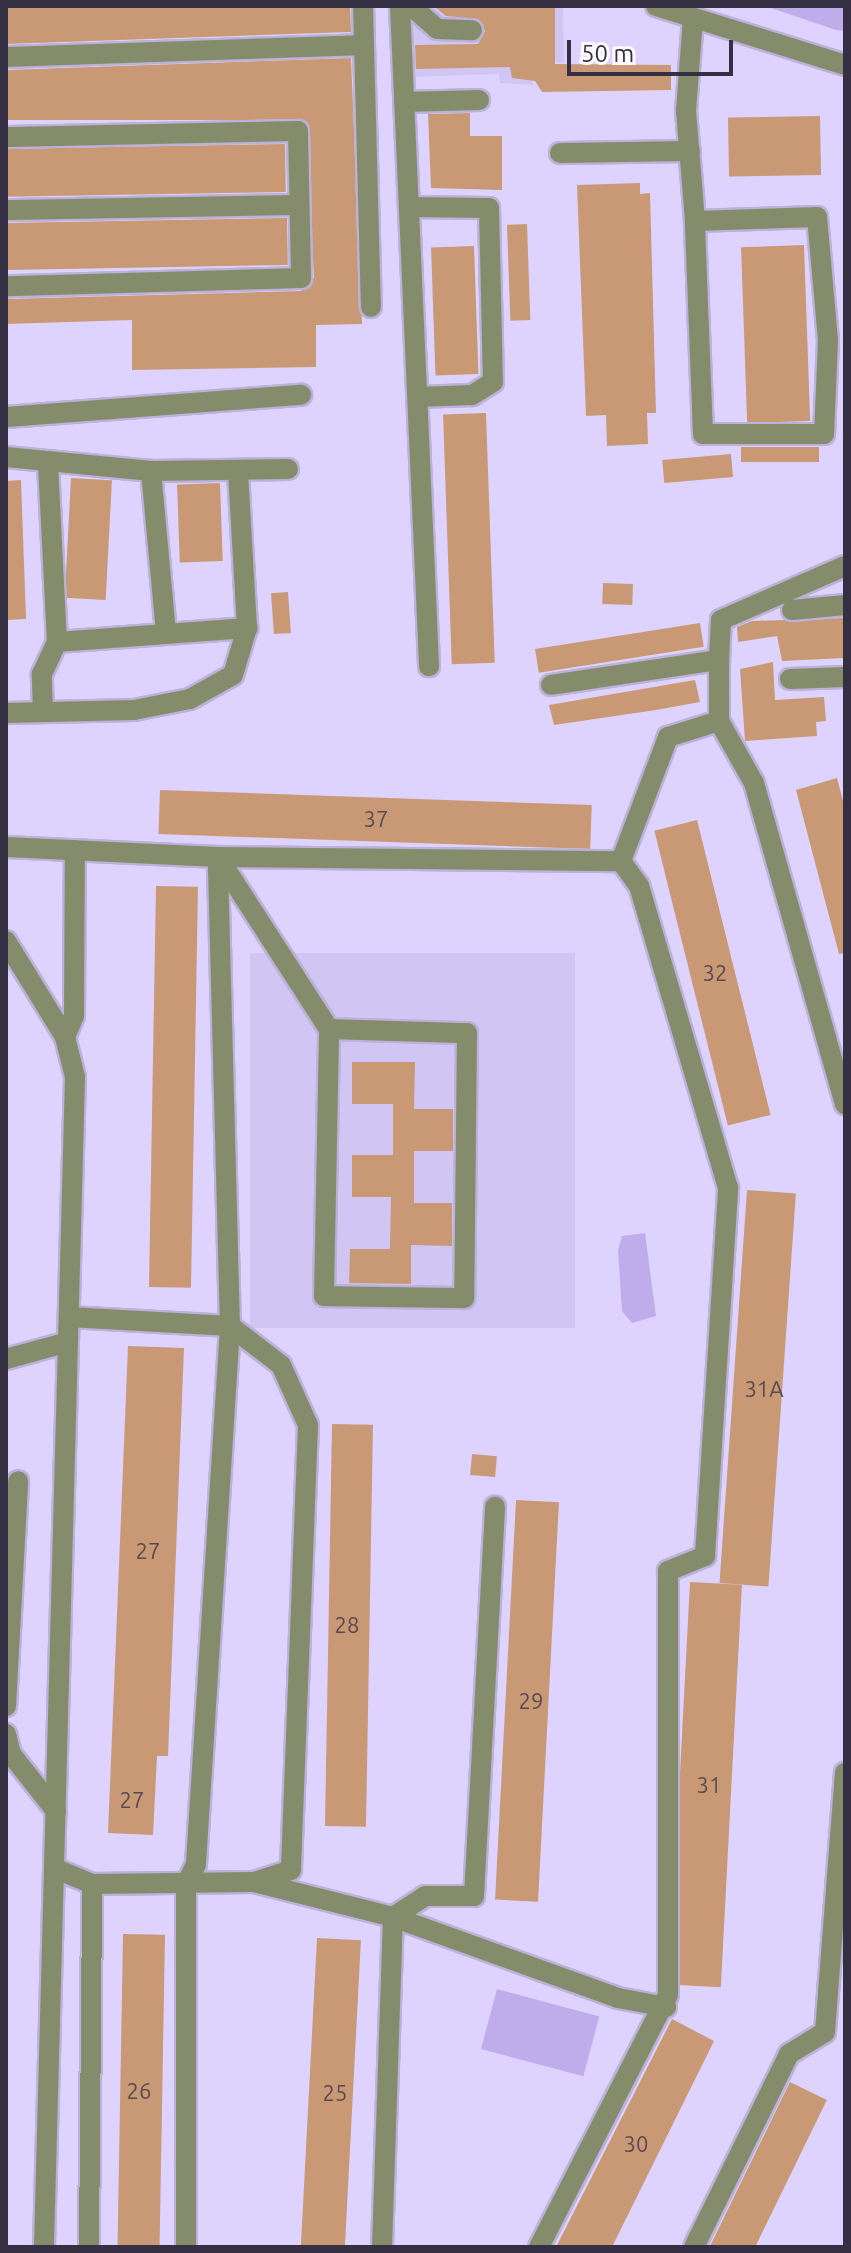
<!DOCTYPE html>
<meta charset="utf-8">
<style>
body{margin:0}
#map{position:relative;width:851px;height:2253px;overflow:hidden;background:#ded3fe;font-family:Ubuntu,sans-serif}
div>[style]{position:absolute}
.built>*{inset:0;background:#d1c5f4;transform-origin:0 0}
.green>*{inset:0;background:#beaceb;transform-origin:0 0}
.building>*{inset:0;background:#c99976;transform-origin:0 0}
.roads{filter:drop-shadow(2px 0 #bcb2d9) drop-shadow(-2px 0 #bcb2d9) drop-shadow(0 2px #bcb2d9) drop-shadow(0 -2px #bcb2d9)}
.minor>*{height:20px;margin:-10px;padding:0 10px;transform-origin:10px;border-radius:10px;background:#858c6c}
span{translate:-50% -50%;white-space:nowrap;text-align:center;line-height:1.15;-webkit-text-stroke:7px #fbfbfb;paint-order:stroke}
.number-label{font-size:22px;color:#5a4a50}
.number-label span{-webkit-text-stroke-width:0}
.frame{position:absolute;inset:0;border:8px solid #352f44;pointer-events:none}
.scale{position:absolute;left:567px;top:40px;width:166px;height:36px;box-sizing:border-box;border:4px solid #352f44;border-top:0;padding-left:10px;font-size:24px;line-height:28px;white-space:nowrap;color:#352f44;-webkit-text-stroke:6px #fbfbfb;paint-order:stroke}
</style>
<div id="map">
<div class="built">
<div style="clip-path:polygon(406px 6px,563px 6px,564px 62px,532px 61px,533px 85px,500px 83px,499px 74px,410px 77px)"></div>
<div style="left:575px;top:953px;width:375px;height:325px;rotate:90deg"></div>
</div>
<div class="green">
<div style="clip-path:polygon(765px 6px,845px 6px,845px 31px,836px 30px)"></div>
<div style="clip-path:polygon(645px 1233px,656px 1316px,632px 1323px,622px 1311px,618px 1250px,622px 1236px)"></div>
<div style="left:497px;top:1989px;width:106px;height:62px;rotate:15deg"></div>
</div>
<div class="building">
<div style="clip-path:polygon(6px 6px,350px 6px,351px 32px,6px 44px)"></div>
<div style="clip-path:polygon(434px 6px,555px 6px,555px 64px,671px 65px,671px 90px,542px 92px,535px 81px,512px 78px,510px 67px,416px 69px,415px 45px,478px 44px,485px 31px,478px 19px,446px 16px)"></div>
<div style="clip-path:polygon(351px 58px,362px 324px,316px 325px,316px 367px,132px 370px,132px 320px,6px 324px,6px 299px,301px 291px,314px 278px,305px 120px,6px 120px,6px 70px)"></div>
<div style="clip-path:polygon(470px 113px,470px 136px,502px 136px,502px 190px,431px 188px,428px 114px)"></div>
<div style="left:820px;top:116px;width:59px;height:92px;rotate:89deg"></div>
<div style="left:285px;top:144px;width:48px;height:279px;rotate:89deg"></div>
<div style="clip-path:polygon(640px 183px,640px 194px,650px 193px,656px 413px,647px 413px,648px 444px,607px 446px,606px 415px,586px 416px,577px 185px)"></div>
<div style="left:287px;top:218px;width:47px;height:281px;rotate:89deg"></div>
<div style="left:527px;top:224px;width:96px;height:20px;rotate:88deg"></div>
<div style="left:804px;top:245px;width:176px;height:63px;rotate:88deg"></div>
<div style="left:474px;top:246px;width:128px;height:43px;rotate:88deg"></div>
<div style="left:486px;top:413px;width:250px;height:43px;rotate:88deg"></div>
<div style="left:741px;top:447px;width:78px;height:15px"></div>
<div style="left:731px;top:454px;width:23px;height:69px;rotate:85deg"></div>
<div style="left:71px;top:478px;width:41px;height:120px;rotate:3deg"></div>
<div style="clip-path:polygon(21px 480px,26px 619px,6px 620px,6px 481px)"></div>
<div style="left:220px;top:483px;width:78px;height:43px;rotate:88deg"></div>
<div style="left:603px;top:583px;width:30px;height:21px;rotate:2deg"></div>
<div style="left:288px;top:592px;width:41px;height:17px;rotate:86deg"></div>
<div style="clip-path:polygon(845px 618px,845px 658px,782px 661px,777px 636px,738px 642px,737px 627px,752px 621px)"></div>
<div style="left:700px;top:623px;width:24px;height:167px;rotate:81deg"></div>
<div style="clip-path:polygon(773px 662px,775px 700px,824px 697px,826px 721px,816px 722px,817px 736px,745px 741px,740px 669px)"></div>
<div style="clip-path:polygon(695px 680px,700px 702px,656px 710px,554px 725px,549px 705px)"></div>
<div style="clip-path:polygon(837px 778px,845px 809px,845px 953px,839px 954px,796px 790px)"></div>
<div style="left:160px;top:790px;width:432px;height:44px;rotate:2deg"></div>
<div style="left:697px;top:820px;width:304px;height:44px;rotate:76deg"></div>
<div style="left:156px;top:886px;width:42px;height:401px;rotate:1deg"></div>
<div style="clip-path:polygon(352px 1062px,415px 1062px,414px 1109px,453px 1109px,453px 1151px,414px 1151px,414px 1203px,452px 1203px,452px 1246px,411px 1245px,411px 1284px,349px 1283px,350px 1249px,390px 1249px,391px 1197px,352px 1197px,352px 1155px,393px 1155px,393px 1104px,352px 1104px)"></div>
<div style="left:747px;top:1190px;width:49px;height:394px;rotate:4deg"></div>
<div style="clip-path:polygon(128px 1346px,184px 1348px,168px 1756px,157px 1756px,153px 1835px,108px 1833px)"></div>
<div style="left:332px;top:1424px;width:41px;height:402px;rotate:1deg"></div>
<div style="left:472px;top:1454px;width:25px;height:21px;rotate:5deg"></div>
<div style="left:516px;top:1500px;width:43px;height:400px;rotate:3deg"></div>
<div style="left:690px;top:1582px;width:52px;height:403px;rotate:3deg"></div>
<div style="left:123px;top:1934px;width:42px;height:313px;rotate:1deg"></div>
<div style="left:317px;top:1938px;width:44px;height:309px;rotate:3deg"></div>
<div style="clip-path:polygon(672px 2019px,714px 2041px,612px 2247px,556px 2247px)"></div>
<div style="left:790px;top:2082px;width:41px;height:184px;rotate:26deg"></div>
</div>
<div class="roads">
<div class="minor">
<div style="left:363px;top:6px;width:301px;rotate:88.5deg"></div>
<div style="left:400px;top:6px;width:661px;rotate:87.48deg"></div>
<div style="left:411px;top:6px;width:35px;rotate:41deg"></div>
<div style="left:437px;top:29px;width:35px;rotate:2deg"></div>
<div style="left:656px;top:6px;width:198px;rotate:17.3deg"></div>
<div style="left:693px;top:18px;width:93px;rotate:94.3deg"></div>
<div style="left:686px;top:111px;width:110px;rotate:85.3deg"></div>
<div style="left:695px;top:221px;width:122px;rotate:-1.9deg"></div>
<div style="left:817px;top:217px;width:123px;rotate:84.9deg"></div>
<div style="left:828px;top:340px;width:94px;rotate:92.4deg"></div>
<div style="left:824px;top:434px;width:121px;rotate:180deg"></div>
<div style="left:703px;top:434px;width:213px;rotate:-92.2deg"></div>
<div style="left:6px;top:57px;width:358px;rotate:-1.9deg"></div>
<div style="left:404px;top:102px;width:75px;rotate:-1.5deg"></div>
<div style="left:6px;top:137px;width:292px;rotate:-1.2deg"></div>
<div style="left:298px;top:131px;width:147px;rotate:88.8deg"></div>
<div style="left:301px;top:278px;width:295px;rotate:178.4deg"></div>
<div style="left:560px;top:153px;width:130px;rotate:-0.9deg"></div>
<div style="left:409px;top:207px;width:80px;rotate:0.7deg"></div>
<div style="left:489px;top:208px;width:174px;rotate:88.7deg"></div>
<div style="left:493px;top:382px;width:25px;rotate:148deg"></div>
<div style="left:472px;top:395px;width:54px;rotate:177.9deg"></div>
<div style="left:6px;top:210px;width:292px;rotate:-1deg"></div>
<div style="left:6px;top:417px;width:296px;rotate:-4.3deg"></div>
<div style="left:6px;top:457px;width:146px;rotate:5.5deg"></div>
<div style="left:151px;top:471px;width:137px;rotate:-0.8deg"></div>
<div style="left:151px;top:471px;width:163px;rotate:84.7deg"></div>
<div style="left:845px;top:566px;width:135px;rotate:156.5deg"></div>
<div style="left:721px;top:620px;width:40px;rotate:92.9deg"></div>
<div style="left:719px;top:660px;width:61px;rotate:90deg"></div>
<div style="left:719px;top:721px;width:71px;rotate:60.6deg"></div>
<div style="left:754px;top:783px;width:334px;rotate:74.2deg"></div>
<div style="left:792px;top:610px;width:53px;rotate:-5.4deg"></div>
<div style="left:57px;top:642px;width:191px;rotate:-4.2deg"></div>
<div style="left:790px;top:679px;width:55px;rotate:-2.1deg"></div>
<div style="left:551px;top:685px;width:170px;rotate:-8.5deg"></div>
<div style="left:43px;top:712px;width:38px;rotate:-92deg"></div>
<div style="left:42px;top:674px;width:35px;rotate:-65deg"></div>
<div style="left:57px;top:642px;width:178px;rotate:-92.9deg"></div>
<div style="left:6px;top:713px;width:128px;rotate:-1.3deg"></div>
<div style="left:134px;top:710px;width:57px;rotate:-11.1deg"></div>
<div style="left:190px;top:699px;width:49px;rotate:-29.2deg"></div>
<div style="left:233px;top:675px;width:49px;rotate:-73.4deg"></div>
<div style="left:247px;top:628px;width:158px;rotate:-93.3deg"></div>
<div style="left:6px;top:847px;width:212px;rotate:2.7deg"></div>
<div style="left:218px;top:857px;width:403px;rotate:0.6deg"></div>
<div style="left:621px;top:861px;width:133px;rotate:-69.2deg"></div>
<div style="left:668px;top:737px;width:53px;rotate:-17.4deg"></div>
<div style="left:6px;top:941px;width:113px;rotate:58.4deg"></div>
<div style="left:65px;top:1037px;width:41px;rotate:76deg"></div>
<div style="left:75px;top:1077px;width:1170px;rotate:91.52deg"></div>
<div style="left:65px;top:1037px;width:23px;rotate:-67deg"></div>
<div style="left:74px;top:1016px;width:166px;rotate:-89.7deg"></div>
<div style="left:69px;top:1317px;width:161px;rotate:3.2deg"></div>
<div style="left:230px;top:1326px;width:64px;rotate:37.4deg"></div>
<div style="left:281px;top:1365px;width:66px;rotate:65.8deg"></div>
<div style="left:308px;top:1425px;width:445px;rotate:92.2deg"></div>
<div style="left:291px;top:1870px;width:39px;rotate:162deg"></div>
<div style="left:6px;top:1359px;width:64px;rotate:-15.3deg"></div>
<div style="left:6px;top:1706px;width:225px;rotate:-86.9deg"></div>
<div style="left:6px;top:1734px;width:21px;rotate:76deg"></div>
<div style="left:11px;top:1754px;width:73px;rotate:51.7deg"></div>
<div style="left:54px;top:1868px;width:41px;rotate:22.8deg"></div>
<div style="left:92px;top:1884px;width:162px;rotate:-0.7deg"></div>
<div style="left:254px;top:1882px;width:143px;rotate:14.1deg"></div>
<div style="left:393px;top:1917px;width:239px;rotate:19.8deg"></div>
<div style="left:618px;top:1998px;width:49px;rotate:10.6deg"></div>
<div style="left:89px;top:2247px;width:363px;rotate:-89.5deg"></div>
<div style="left:186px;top:2247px;width:363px;rotate:-90deg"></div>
<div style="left:186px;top:1884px;width:22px;rotate:-63deg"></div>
<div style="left:196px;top:1864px;width:539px;rotate:-86.38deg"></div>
<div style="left:230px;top:1326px;width:469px;rotate:-91.5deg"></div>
<div style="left:218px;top:857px;width:205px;rotate:57.2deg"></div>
<div style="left:329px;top:1029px;width:138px;rotate:1.7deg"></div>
<div style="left:467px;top:1033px;width:265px;rotate:90.6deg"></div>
<div style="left:464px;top:1298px;width:140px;rotate:-179.2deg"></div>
<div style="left:324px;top:1296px;width:267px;rotate:-88.9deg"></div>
<div style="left:382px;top:2247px;width:330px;rotate:-88.1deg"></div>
<div style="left:393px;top:1917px;width:38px;rotate:-33deg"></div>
<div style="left:425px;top:1896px;width:49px"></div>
<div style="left:474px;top:1896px;width:390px;rotate:-86.9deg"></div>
<div style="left:539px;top:2247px;width:283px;rotate:-62.9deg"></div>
<div style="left:668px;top:1995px;width:424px;rotate:-90deg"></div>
<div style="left:668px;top:1571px;width:40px;rotate:-22deg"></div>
<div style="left:705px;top:1556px;width:369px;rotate:-86.4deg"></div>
<div style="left:728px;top:1188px;width:315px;rotate:-106.4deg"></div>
<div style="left:639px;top:886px;width:31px;rotate:-126deg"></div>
<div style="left:694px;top:2247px;width:215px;rotate:-63.8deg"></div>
<div style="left:789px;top:2054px;width:42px;rotate:-31.4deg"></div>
<div style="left:825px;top:2032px;width:260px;rotate:-85.6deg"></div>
</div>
</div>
<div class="number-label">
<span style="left:376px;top:819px">37</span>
<span style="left:715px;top:973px">32</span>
<span style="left:764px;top:1389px">31А</span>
<span style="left:148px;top:1551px">27</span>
<span style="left:347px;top:1625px">28</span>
<span style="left:531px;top:1701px">29</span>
<span style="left:709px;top:1785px">31</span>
<span style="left:132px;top:1800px">27</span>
<span style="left:139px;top:2091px">26</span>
<span style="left:335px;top:2093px">25</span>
<span style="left:636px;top:2144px">30</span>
</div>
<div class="frame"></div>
<div class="scale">50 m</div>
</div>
